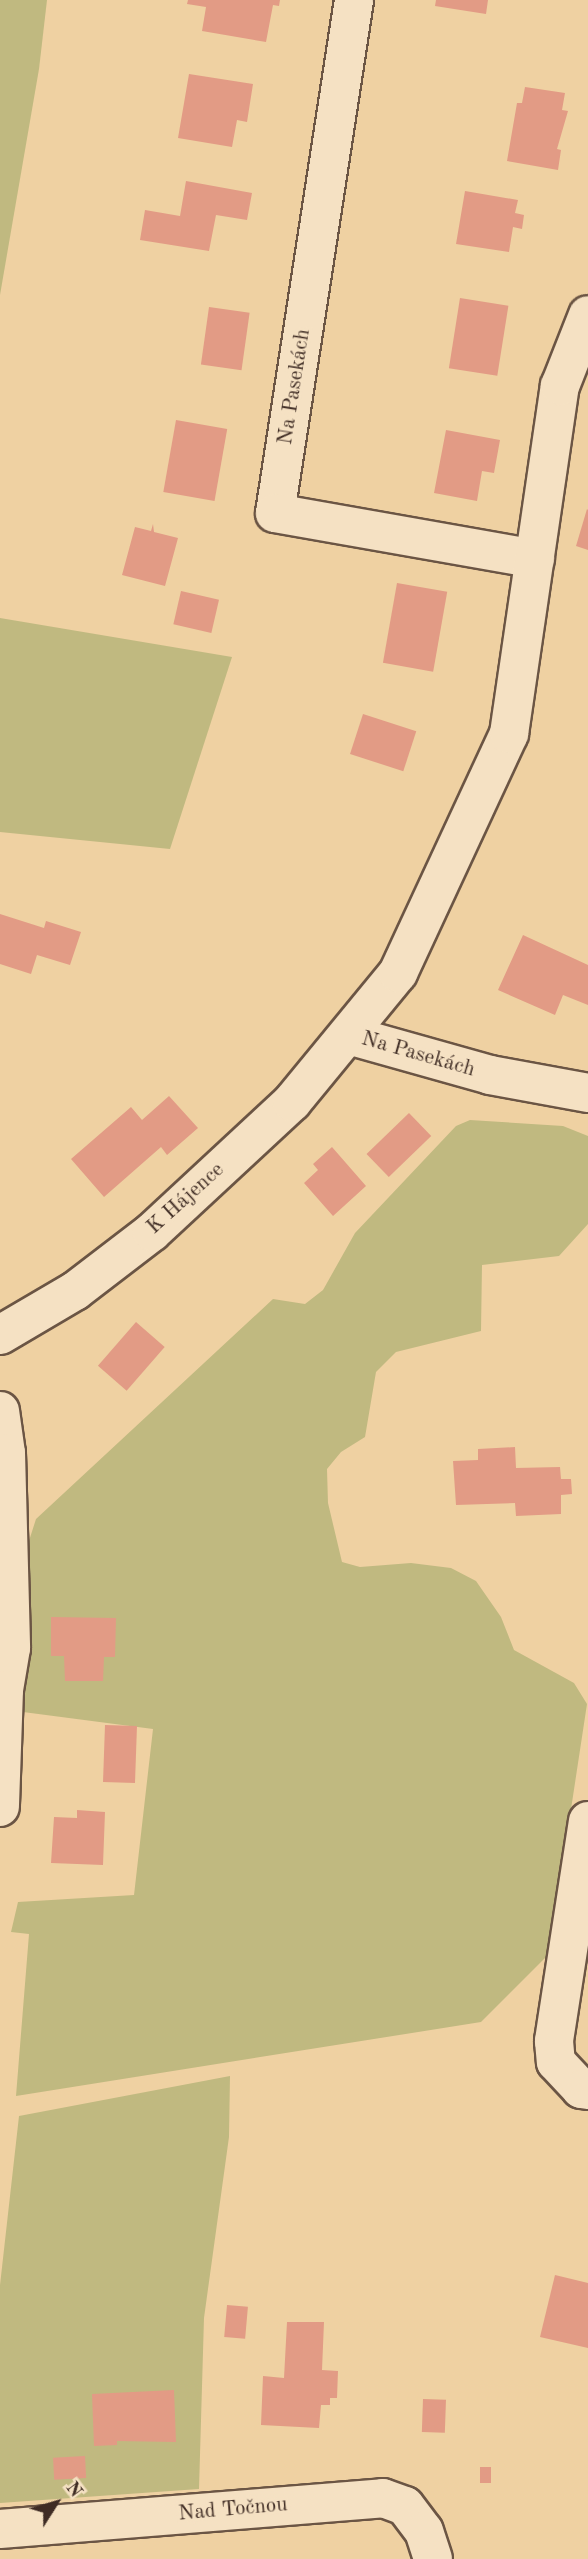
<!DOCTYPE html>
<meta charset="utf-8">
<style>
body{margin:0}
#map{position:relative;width:588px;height:2559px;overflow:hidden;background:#efd1a2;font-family:"Old Standard TT",serif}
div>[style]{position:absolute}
.green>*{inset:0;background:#c0b980}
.building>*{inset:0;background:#e29b85;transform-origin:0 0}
.roads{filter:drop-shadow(2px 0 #6b5544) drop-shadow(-2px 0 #6b5544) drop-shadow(0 2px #6b5544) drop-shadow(0 -2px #6b5544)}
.minor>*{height:38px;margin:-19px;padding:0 19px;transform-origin:19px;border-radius:19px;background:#f5e1c3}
span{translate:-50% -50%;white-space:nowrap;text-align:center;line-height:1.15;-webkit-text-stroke:6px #f5e1c3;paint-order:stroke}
.street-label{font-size:21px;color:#3f2c24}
.north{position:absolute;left:21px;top:2468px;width:70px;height:70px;-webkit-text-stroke:5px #f5e1c3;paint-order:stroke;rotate:53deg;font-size:19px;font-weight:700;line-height:28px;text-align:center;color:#3f2c24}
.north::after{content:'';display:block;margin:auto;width:24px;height:32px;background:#3f2c24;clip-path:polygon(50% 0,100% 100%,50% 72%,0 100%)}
</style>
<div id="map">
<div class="green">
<div style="clip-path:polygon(0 0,47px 0,39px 69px,0 295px)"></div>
<div style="clip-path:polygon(0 618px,232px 657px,170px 849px,0 832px)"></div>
<div style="clip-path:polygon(470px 1120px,563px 1126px,588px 1136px,588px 1224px,559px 1256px,482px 1265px,481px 1331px,396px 1352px,376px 1372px,365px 1437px,341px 1452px,327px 1469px,328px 1503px,342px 1562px,360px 1567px,411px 1563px,451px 1568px,476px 1581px,501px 1617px,514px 1650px,574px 1683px,587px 1704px,549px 1954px,481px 2022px,16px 2096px,29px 1934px,11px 1932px,18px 1902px,134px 1895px,153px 1729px,23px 1712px,28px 1544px,36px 1519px,273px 1299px,305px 1304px,323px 1290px,355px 1233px,456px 1126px)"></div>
<div style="clip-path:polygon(230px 2076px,229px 2137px,204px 2318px,199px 2489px,0 2503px,0 2285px,19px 2116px)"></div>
</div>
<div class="building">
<div style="clip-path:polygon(188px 0,280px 0,279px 6px,273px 5px,266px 42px,202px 31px,206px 7px,187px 4px)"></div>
<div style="clip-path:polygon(436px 0,488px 0,486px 14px,435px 6px)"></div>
<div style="clip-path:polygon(189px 74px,253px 84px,247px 122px,237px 120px,232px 147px,178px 138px)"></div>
<div style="clip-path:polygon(525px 87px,565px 93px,562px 110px,568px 111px,557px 149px,561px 150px,558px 170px,507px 161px,517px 103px,522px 103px)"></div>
<div style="clip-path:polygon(186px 181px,252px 193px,247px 220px,216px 215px,209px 251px,140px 240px,145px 210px,180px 216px)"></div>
<div style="clip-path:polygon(465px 191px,518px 200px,515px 213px,524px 215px,522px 229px,513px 227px,509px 252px,456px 244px)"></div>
<div style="left:460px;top:298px;width:49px;height:71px;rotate:9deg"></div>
<div style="left:209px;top:307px;width:41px;height:58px;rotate:8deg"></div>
<div style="left:176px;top:420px;width:52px;height:73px;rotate:10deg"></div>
<div style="clip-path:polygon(446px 430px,500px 440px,494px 473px,482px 471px,477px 501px,434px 493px)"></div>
<div style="clip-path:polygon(587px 509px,588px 510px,588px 550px,576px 546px)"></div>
<div style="clip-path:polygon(153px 524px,154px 532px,178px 538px,165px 586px,122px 575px,135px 527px,151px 531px)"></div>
<div style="left:397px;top:583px;width:51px;height:81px;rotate:10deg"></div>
<div style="left:181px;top:591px;width:39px;height:34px;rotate:13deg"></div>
<div style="left:363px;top:714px;width:56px;height:42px;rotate:18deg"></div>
<div style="clip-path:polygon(0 914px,44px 928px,46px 921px,81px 932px,70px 965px,37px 955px,31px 974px,0 964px)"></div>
<div style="clip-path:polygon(523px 935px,588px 965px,588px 1005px,563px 995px,555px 1015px,498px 990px)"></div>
<div style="clip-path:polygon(169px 1096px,198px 1128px,167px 1155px,161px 1147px,104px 1197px,71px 1159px,131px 1107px,142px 1120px)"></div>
<div style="left:409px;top:1113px;width:32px;height:59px;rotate:46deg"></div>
<div style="clip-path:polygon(332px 1147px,366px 1186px,333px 1216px,304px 1183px,318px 1170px,313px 1164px)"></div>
<div style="left:136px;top:1322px;width:38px;height:58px;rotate:41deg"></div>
<div style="clip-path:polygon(515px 1447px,516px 1468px,560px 1467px,561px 1479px,571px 1479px,572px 1494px,561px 1495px,561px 1514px,516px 1516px,515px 1503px,456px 1505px,453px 1461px,478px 1460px,478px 1449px)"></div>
<div style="clip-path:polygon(51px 1617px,116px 1618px,115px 1657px,104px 1657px,103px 1681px,65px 1681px,64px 1656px,51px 1656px)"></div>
<div style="left:105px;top:1725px;width:32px;height:57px;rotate:2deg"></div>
<div style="clip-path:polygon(77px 1810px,105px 1812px,103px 1865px,51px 1863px,54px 1817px,77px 1818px)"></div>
<div style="clip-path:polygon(555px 2275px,588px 2283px,588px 2348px,540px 2337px)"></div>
<div style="left:227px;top:2305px;width:21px;height:32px;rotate:5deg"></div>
<div style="clip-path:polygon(287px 2322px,324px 2322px,322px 2370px,338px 2371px,337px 2398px,330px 2398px,330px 2405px,321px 2405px,319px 2428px,261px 2425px,263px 2376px,284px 2378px)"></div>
<div style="clip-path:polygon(174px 2390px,176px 2442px,117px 2441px,117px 2445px,94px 2446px,92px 2394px)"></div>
<div style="left:423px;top:2399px;width:23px;height:33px;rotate:2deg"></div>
<div style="left:85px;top:2456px;width:22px;height:32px;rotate:87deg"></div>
<div style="left:480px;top:2467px;width:11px;height:16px"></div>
</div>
<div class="roads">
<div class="minor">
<div style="left:354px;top:0;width:519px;rotate:98.75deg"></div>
<div style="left:275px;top:513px;width:264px;rotate:10deg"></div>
<div style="left:348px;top:1035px;width:148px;rotate:15.7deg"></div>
<div style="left:490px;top:1075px;width:100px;rotate:10.4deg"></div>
<div style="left:0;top:1335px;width:87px;rotate:-30.4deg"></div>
<div style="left:75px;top:1291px;width:97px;rotate:-37.5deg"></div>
<div style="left:152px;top:1232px;width:191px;rotate:-42.9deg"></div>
<div style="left:292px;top:1102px;width:167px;rotate:-50.6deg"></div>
<div style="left:398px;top:973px;width:264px;rotate:-65.1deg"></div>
<div style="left:509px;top:734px;width:352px;rotate:-81.7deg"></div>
<div style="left:560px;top:386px;width:76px;rotate:-68.5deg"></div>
<div style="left:0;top:1411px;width:42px;rotate:81.9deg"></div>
<div style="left:6px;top:1453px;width:195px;rotate:88.5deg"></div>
<div style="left:11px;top:1648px;width:43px;rotate:99.5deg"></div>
<div style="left:4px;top:1690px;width:117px;rotate:92deg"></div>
<div style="left:588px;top:1821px;width:223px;rotate:98.8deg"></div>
<div style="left:554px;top:2041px;width:21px;rotate:85deg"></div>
<div style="left:556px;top:2062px;width:37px;rotate:47deg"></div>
<div style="left:581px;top:2089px;width:7px;rotate:8deg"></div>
<div style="left:0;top:2529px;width:384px;rotate:-4.6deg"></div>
<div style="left:383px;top:2498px;width:23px;rotate:20deg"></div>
<div style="left:405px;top:2506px;width:31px;rotate:53deg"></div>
<div style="left:424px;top:2531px;width:29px;rotate:72deg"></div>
</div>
</div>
<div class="street-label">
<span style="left:295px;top:387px;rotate:-81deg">Na Pasekách</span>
<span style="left:418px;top:1055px;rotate:16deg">Na Pasekách</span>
<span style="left:186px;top:1199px;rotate:-42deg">K Hájence</span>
<span style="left:233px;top:2510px;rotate:-5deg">Nad Točnou</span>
</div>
<div class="north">N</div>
</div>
